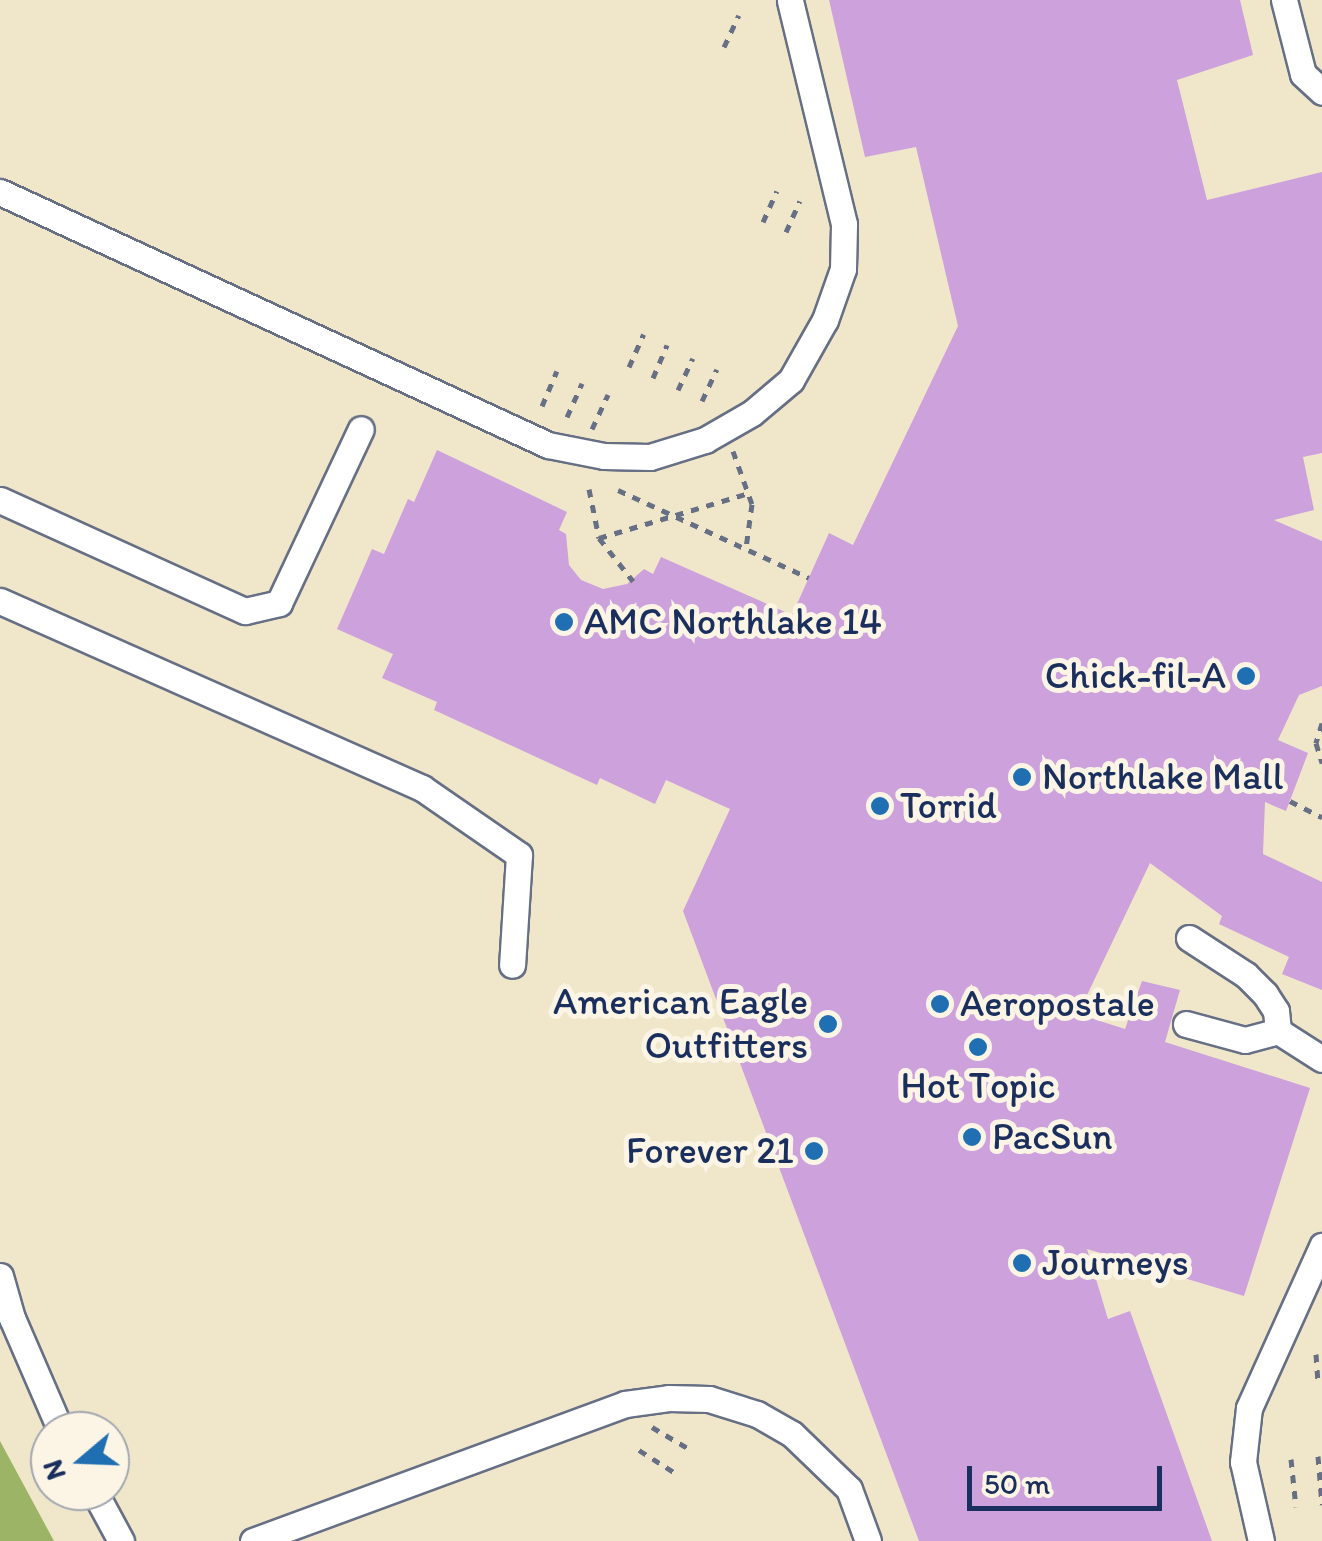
<!DOCTYPE html>
<style>
body{margin:0}
#map{position:relative;width:1322px;height:1541px;overflow:hidden;background:#f0e7cb;font-family:Itim,sans-serif}
div>[style]{position:absolute}
.forest>*{inset:0;background:#9cb465}
.building>*{inset:0;background:#cca1dc}
.path>*{height:5px;margin-top:-2.5px;transform-origin:0;background:repeating-linear-gradient(90deg,#666f84 0 8px,transparent 0 16px)}
.roads{filter:drop-shadow(2px 0 #666f84) drop-shadow(-2px 0 #666f84) drop-shadow(0 2px #666f84) drop-shadow(0 -2px #666f84)}
.minor>*{height:25px;margin:-12.5px;padding:0 12.5px;transform-origin:12.5px;border-radius:12.5px;background:#fff}
.dots>*{width:28px;height:28px;translate:-50% -50%;box-sizing:border-box;border:5px solid #fcf5e5;border-radius:50%}
span{translate:-50% -50%;white-space:nowrap;text-align:center;line-height:1.15;-webkit-text-stroke:10px #fcf5e5;paint-order:stroke}
.poi-label{font-size:38px;color:#1b2f5e}
.left{translate:0 -50%;text-align:left}
.right{translate:-100% -50%;text-align:right}
.north{position:absolute;left:30px;top:1411px;width:100px;height:100px;box-sizing:border-box;background:#fcf5e5;border:2px solid #a2a6af;border-radius:50%;rotate:251deg;font-size:28px;font-weight:700;line-height:40px;text-align:center;color:#1b2f5e}
.north::after{content:'';display:block;margin:auto;width:35px;height:45px;background:#1f6fb2;clip-path:polygon(50% 0,100% 100%,50% 72%,0 100%)}
.scale{position:absolute;left:967px;top:1466px;width:195px;height:45px;box-sizing:border-box;border:5px solid #1b2f5e;border-top:0;padding-left:12px;font-size:30px;line-height:35px;white-space:nowrap;color:#1b2f5e;-webkit-text-stroke:8px #fcf5e5;paint-order:stroke}
</style>
<div id="map">
<div class="forest">
<div style="clip-path:polygon(0 1441px,54px 1541px,0 1541px)"></div>
</div>
<div class="building">
<div style="clip-path:polygon(829px 0,1240px 0,1253px 55px,1177px 80px,1207px 200px,1322px 172px,1322px 453px,1303px 457px,1314px 510px,1274px 520px,1322px 541px,1322px 686px,1299px 695px,1278px 740px,1308px 753px,1286px 811px,1265px 802px,1263px 854px,1322px 882px,1322px 990px,1282px 974px,1289px 957px,1219px 924px,1222px 916px,1150px 863px,1078px 1014px,1125px 1029px,1142px 981px,1180px 990px,1165px 1042px,1310px 1088px,1244px 1296px,1087px 1249px,1108px 1319px,1130px 1311px,1212px 1541px,919px 1541px,683px 911px,730px 809px,666px 780px,655px 804px,600px 778px,597px 785px,434px 710px,437px 702px,382px 678px,393px 654px,337px 629px,372px 549px,384px 554px,408px 499px,414px 502px,437px 450px,567px 512px,559px 530px,566px 534px,569px 565px,581px 580px,603px 589px,627px 584px,644px 569px,653px 574px,661px 557px,792px 615px,829px 533px,853px 545px,958px 326px,916px 147px,865px 157px)"></div>
</div>
<div class="path">
<div style="left:724px;top:47px;width:35px;rotate:-65deg"></div>
<div style="left:763px;top:222px;width:34px;rotate:-66deg"></div>
<div style="left:786px;top:232px;width:34px;rotate:-66deg"></div>
<div style="left:629px;top:367px;width:36px;rotate:-66deg"></div>
<div style="left:653px;top:378px;width:36px;rotate:-67deg"></div>
<div style="left:678px;top:390px;width:35px;rotate:-65deg"></div>
<div style="left:702px;top:401px;width:35px;rotate:-65deg"></div>
<div style="left:542px;top:406px;width:38px;rotate:-67deg"></div>
<div style="left:567px;top:417px;width:37px;rotate:-66deg"></div>
<div style="left:592px;top:429px;width:38px;rotate:-65deg"></div>
<div style="left:733px;top:451px;width:56px;rotate:70.3deg"></div>
<div style="left:752px;top:504px;width:44px;rotate:97.8deg"></div>
<div style="left:589px;top:489px;width:50px;rotate:78.5deg"></div>
<div style="left:599px;top:538px;width:157px;rotate:-16.7deg"></div>
<div style="left:618px;top:490px;width:210px;rotate:24.7deg"></div>
<div style="left:599px;top:538px;width:55px;rotate:51.7deg"></div>
<div style="left:1322px;top:723px;width:21px;rotate:107deg"></div>
<div style="left:1316px;top:743px;width:21px;rotate:73deg"></div>
<div style="left:1290px;top:801px;width:36px;rotate:27deg"></div>
<div style="left:1316px;top:1354px;width:31px;rotate:86deg"></div>
<div style="left:652px;top:1427px;width:45px;rotate:30.5deg"></div>
<div style="left:639px;top:1450px;width:45px;rotate:32.3deg"></div>
<div style="left:1318px;top:1456px;width:49px;rotate:85.3deg"></div>
<div style="left:1291px;top:1459px;width:48px;rotate:84.1deg"></div>
</div>
<div class="roads">
<div class="minor">
<div style="left:1284px;top:0;width:76px;rotate:75.6deg"></div>
<div style="left:1303px;top:74px;width:26px;rotate:43deg"></div>
<div style="left:0;top:192px;width:604px;rotate:24.78deg"></div>
<div style="left:548px;top:445px;width:57px;rotate:11.1deg"></div>
<div style="left:604px;top:456px;width:46px;rotate:1.2deg"></div>
<div style="left:650px;top:457px;width:58px;rotate:-17.2deg"></div>
<div style="left:705px;top:440px;width:54px;rotate:-29.9deg"></div>
<div style="left:752px;top:413px;width:51px;rotate:-40.2deg"></div>
<div style="left:791px;top:380px;width:69px;rotate:-60.5deg"></div>
<div style="left:825px;top:320px;width:54px;rotate:-70.6deg"></div>
<div style="left:843px;top:269px;width:45px;rotate:-88.7deg"></div>
<div style="left:844px;top:224px;width:230px;rotate:-103.6deg"></div>
<div style="left:0;top:500px;width:269px;rotate:24.4deg"></div>
<div style="left:245px;top:611px;width:35px;rotate:-13deg"></div>
<div style="left:279px;top:603px;width:192px;rotate:-64.8deg"></div>
<div style="left:0;top:601px;width:462px;rotate:23.9deg"></div>
<div style="left:422px;top:788px;width:118px;rotate:34.6deg"></div>
<div style="left:519px;top:855px;width:110px;rotate:93.6deg"></div>
<div style="left:1189px;top:938px;width:68px;rotate:33deg"></div>
<div style="left:1246px;top:975px;width:27px;rotate:45deg"></div>
<div style="left:1265px;top:994px;width:20px;rotate:57deg"></div>
<div style="left:1276px;top:1011px;width:20px;rotate:84deg"></div>
<div style="left:1186px;top:1024px;width:61px;rotate:15.2deg"></div>
<div style="left:1245px;top:1040px;width:34px;rotate:-15deg"></div>
<div style="left:1278px;top:1031px;width:52px;rotate:32.5deg"></div>
<div style="left:0;top:1276px;width:44px;rotate:74.1deg"></div>
<div style="left:12px;top:1318px;width:123px;rotate:66.6deg"></div>
<div style="left:94px;top:1491px;width:57px;rotate:61.6deg"></div>
<div style="left:253px;top:1541px;width:396px;rotate:-20.2deg"></div>
<div style="left:625px;top:1404px;width:44px;rotate:-7.8deg"></div>
<div style="left:669px;top:1398px;width:40px;rotate:1.4deg"></div>
<div style="left:709px;top:1399px;width:50px;rotate:17.4deg"></div>
<div style="left:757px;top:1414px;width:40px;rotate:29.7deg"></div>
<div style="left:792px;top:1434px;width:79px;rotate:44deg"></div>
<div style="left:849px;top:1489px;width:55px;rotate:69.9deg"></div>
<div style="left:1261px;top:1541px;width:81px;rotate:-102.8deg"></div>
<div style="left:1243px;top:1462px;width:54px;rotate:-83.7deg"></div>
<div style="left:1249px;top:1408px;width:178px;rotate:-65.7deg"></div>
</div>
</div>
<div class="dots">
<div style="left:564px;top:622px;background:#1f6fb2"></div>
<div style="left:1246px;top:676px;background:#1f6fb2"></div>
<div style="left:1022px;top:777px;background:#1f6fb2"></div>
<div style="left:880px;top:806px;background:#1f6fb2"></div>
<div style="left:940px;top:1004px;background:#1f6fb2"></div>
<div style="left:828px;top:1024px;background:#1f6fb2"></div>
<div style="left:978px;top:1047px;background:#1f6fb2"></div>
<div style="left:972px;top:1137px;background:#1f6fb2"></div>
<div style="left:814px;top:1151px;background:#1f6fb2"></div>
<div style="left:1022px;top:1263px;background:#1f6fb2"></div>
</div>
<div class="poi-label">
<span class="left" style="left:584px;top:622px">AMC Northlake 14</span>
<span class="right" style="left:1226px;top:676px">Chick-fil-A</span>
<span class="left" style="left:1042px;top:777px">Northlake Mall</span>
<span class="left" style="left:900px;top:806px">Torrid</span>
<span class="right" style="left:808px;top:1024px">American Eagle<br>Outfitters</span>
<span class="left" style="left:960px;top:1004px">Aeropostale</span>
<span style="left:978px;top:1086px">Hot Topic</span>
<span class="left" style="left:992px;top:1137px">PacSun</span>
<span class="right" style="left:794px;top:1151px">Forever 21</span>
<span class="left" style="left:1042px;top:1263px">Journeys</span>
</div>
<div class="north">N</div>
<div class="scale">50 m</div>
</div>
